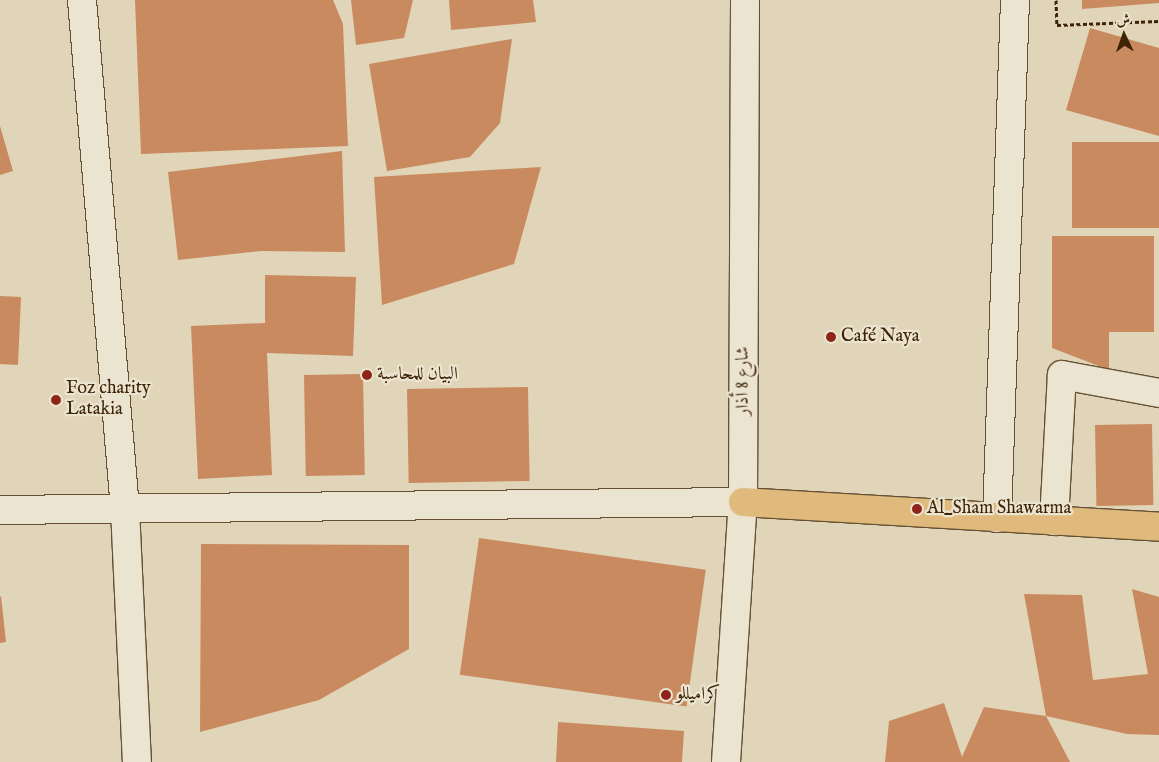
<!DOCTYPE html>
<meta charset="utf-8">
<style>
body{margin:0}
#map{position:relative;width:1159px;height:762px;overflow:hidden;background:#e0d5b8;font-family:"IM FELL English",Amiri,serif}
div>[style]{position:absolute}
.building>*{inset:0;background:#ca8a5f;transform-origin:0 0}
.path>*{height:3px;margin-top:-1.5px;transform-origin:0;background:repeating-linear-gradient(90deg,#3e2307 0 4px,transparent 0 6.5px)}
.roads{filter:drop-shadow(1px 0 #665033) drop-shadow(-1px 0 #665033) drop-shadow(0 1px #665033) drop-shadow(0 -1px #665033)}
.street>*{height:28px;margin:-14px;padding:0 14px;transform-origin:14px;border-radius:14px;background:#ebe4d1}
.secondary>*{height:28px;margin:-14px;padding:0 14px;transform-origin:14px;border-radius:14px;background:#ebe4d1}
.primary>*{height:28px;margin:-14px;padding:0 14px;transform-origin:14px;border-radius:14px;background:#e0ba7c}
.dots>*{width:14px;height:14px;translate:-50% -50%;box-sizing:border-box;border:2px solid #ebe4d1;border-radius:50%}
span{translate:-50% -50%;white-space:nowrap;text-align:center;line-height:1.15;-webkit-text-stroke:4.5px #ebe4d1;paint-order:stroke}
.poi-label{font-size:18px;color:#3e2307}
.left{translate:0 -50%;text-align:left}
.street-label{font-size:18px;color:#3e2307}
.north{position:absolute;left:1099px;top:10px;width:50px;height:50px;-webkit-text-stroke:4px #ebe4d1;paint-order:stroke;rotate:357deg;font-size:14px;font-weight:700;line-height:20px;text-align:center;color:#3e2307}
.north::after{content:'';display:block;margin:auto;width:18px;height:22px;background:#3e2307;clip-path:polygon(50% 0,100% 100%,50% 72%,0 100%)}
</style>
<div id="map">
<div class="building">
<div style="clip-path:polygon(135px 0,333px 0,343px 24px,348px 146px,141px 154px)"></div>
<div style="clip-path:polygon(351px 0,413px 0,404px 38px,356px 45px)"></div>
<div style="clip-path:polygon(449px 0,533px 0,536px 22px,451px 30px)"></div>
<div style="clip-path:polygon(1082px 0,1159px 0,1159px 3px,1082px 9px)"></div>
<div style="clip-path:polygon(1090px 28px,1159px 48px,1159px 136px,1066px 110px)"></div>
<div style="clip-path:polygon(512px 39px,500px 123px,470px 157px,387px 171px,369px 64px)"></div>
<div style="clip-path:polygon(0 126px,13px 171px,0 175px)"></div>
<div style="left:1159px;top:142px;width:86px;height:87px;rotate:90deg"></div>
<div style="clip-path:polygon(342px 151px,345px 252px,261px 251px,178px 260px,168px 172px)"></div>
<div style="clip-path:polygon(541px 167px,514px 264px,382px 305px,374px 177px)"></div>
<div style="clip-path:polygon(1052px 236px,1154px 236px,1154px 332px,1109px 332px,1109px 370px,1052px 348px)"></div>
<div style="clip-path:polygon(265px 275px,356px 277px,353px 356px,267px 353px,272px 475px,198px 479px,191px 326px,265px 323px)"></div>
<div style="clip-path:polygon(0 296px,21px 297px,18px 365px,0 364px)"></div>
<div style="left:363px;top:374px;width:101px;height:59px;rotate:89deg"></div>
<div style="left:528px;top:387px;width:94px;height:121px;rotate:89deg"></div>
<div style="left:1152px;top:424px;width:81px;height:57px;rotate:89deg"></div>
<div style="left:479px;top:538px;width:229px;height:138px;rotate:8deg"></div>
<div style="clip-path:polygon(201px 544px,409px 545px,409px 649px,319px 700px,200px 732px)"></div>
<div style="clip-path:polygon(1132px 589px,1159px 597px,1159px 735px,1127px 734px,1046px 716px,1024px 594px,1082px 595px,1093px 680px,1148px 674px)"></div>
<div style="clip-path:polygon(1px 596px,6px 642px,0 643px,0 597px)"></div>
<div style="clip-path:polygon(944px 703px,962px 757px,984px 707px,1046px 716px,1070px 762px,885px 762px,889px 721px)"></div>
<div style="clip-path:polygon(558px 722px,684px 731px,682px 762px,556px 762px)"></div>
</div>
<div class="path">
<div style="left:1056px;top:0;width:25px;rotate:88deg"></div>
<div style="left:1057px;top:25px;width:102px;rotate:-2.2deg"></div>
</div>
<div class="roads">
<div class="street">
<div style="left:82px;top:0;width:511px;rotate:85.17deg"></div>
<div style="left:125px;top:509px;width:253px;rotate:87.3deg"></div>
<div style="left:997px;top:518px;width:518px;rotate:-88.01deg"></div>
<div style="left:1054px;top:521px;width:146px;rotate:-86.9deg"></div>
<div style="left:1062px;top:375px;width:99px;rotate:10.5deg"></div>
</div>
<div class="secondary">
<div style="left:0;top:510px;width:743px;rotate:-0.62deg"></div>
<div style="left:726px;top:762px;width:261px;rotate:-86.3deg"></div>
<div style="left:743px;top:502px;width:502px;rotate:-89.77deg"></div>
</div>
<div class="primary">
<div style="left:743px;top:502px;width:417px;rotate:3.4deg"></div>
</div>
</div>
<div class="dots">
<div style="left:831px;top:337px;background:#8f2418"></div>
<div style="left:367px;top:375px;background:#8f2418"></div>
<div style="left:56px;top:400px;background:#8f2418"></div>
<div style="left:917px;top:509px;background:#8f2418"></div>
<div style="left:666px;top:695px;background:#8f2418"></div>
</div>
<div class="poi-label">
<span class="left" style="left:841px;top:337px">Café Naya</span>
<span class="left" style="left:377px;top:375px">البيان للمحاسبة</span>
<span class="left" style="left:66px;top:400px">Foz charity<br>Latakia</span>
<span class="left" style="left:927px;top:509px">Al_Sham Shawarma</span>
<span class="left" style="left:676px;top:695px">كراميللو</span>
</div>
<div class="street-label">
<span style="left:744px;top:381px;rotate:-90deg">شارع 8 أذار</span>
</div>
<div class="north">ش</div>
</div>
